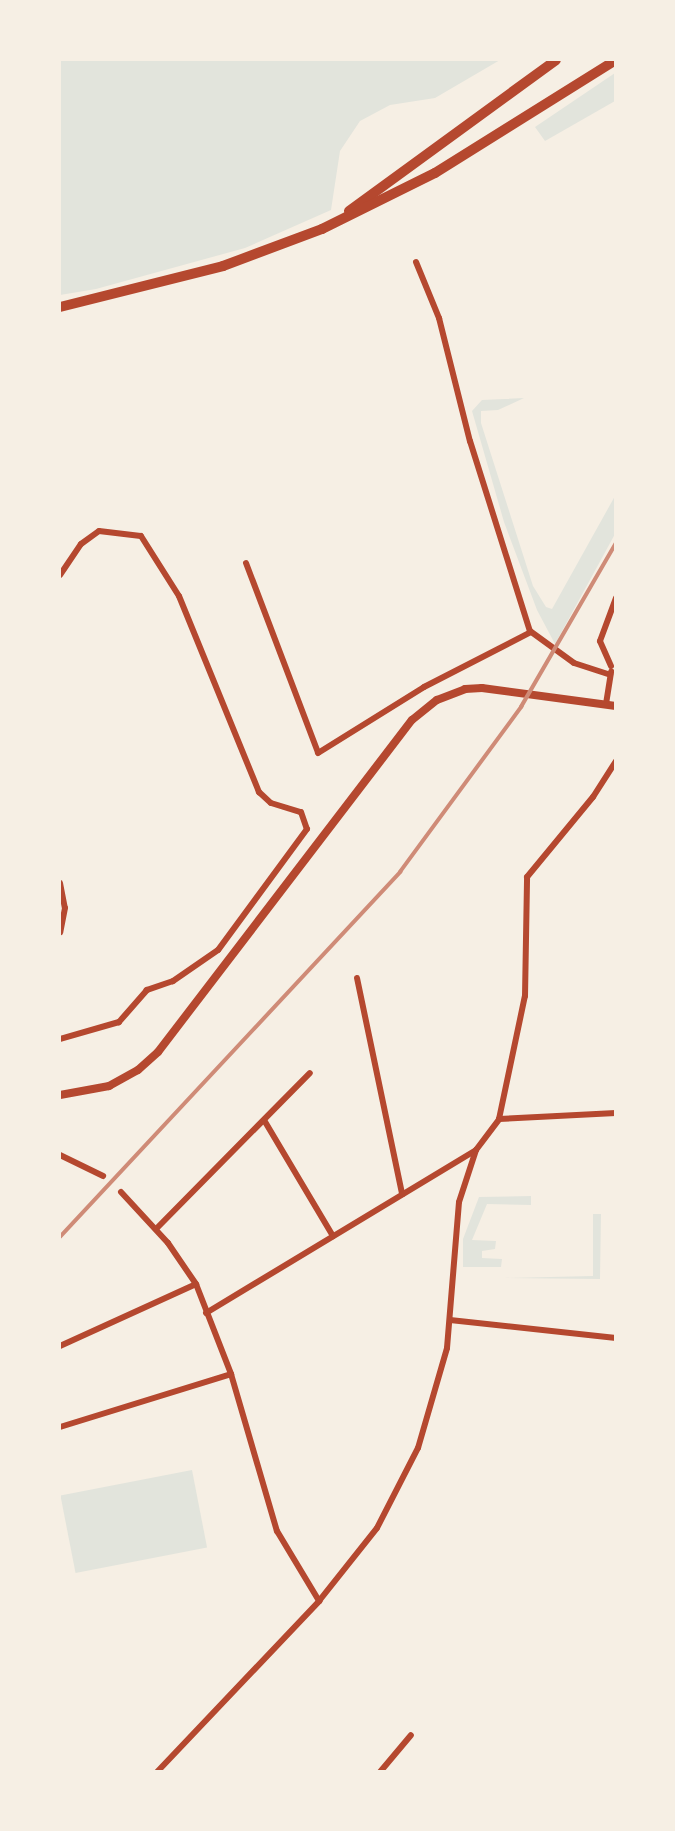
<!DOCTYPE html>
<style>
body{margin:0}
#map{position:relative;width:675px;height:1831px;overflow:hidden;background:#f6efe4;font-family:"Exo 2",sans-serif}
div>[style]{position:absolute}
.green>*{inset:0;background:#e2e4dc;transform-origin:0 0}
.minor>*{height:6px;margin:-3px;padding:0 3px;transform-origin:3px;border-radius:3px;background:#b5482f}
.tertiary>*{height:8px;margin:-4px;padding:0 4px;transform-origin:4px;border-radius:4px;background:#b5482f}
.motorway>*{height:10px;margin:-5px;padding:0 5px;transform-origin:5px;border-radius:5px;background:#b5482f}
.rail>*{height:3.5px;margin:-1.75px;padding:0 1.75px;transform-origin:1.75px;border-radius:1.75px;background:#cf8b77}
span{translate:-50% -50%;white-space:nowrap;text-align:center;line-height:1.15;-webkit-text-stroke:5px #f6efe4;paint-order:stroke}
.frame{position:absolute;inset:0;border:61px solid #f6efe4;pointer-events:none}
</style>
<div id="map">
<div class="green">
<div style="clip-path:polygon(60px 60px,500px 60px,435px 98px,390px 105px,360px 121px,340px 151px,331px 210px,245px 248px,96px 289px,60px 295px)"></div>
<div style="clip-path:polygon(615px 73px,615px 101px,545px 141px,535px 127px)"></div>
<div style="clip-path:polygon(524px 398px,498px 410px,481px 411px,481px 423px,533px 586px,546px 607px,552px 609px,615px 496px,615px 534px,555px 644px,537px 610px,504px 522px,472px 411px,482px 400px)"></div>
<div style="clip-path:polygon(531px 1196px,531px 1205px,487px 1204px,472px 1240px,496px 1241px,495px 1249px,482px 1251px,482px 1258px,502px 1259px,501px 1267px,463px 1267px,463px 1239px,479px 1197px)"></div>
<div style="clip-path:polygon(593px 1214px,601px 1214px,600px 1279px,504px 1278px,593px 1276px)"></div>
<div style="left:192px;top:1470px;width:79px;height:134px;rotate:79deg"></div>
</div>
<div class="minor">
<div style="left:416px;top:262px;width:61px;rotate:67.7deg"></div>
<div style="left:439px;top:318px;width:127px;rotate:75.9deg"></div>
<div style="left:470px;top:441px;width:199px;rotate:72.5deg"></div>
<div style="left:530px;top:631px;width:54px;rotate:36deg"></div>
<div style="left:574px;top:663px;width:38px;rotate:18deg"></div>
<div style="left:246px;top:563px;width:203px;rotate:69.2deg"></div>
<div style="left:318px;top:753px;width:125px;rotate:-31.9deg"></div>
<div style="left:424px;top:687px;width:120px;rotate:-27.2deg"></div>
<div style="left:60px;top:575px;width:37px;rotate:-56deg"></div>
<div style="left:81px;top:544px;width:22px;rotate:-36deg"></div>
<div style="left:99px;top:531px;width:42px;rotate:6.8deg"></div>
<div style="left:141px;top:536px;width:71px;rotate:57.7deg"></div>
<div style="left:179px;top:596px;width:212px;rotate:67.8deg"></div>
<div style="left:259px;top:792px;width:16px;rotate:43deg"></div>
<div style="left:271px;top:803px;width:31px;rotate:17deg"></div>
<div style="left:301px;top:812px;width:18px;rotate:71deg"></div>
<div style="left:307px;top:829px;width:150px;rotate:126.3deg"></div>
<div style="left:218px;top:950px;width:55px;rotate:145.4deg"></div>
<div style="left:173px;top:981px;width:28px;rotate:161deg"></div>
<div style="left:147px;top:990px;width:43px;rotate:131.2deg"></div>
<div style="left:119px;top:1022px;width:61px;rotate:163.9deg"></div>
<div style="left:611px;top:666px;width:27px;rotate:-114deg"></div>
<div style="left:600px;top:641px;width:46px;rotate:-69.6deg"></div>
<div style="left:606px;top:704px;width:33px;rotate:-81deg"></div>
<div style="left:60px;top:883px;width:25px;rotate:79deg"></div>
<div style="left:65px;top:908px;width:25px;rotate:101deg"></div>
<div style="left:357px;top:978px;width:221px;rotate:78.2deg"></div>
<div style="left:499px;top:1119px;width:117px;rotate:-2.9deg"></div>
<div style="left:264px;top:1120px;width:135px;rotate:59.3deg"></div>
<div style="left:60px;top:1155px;width:48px;rotate:26deg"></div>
<div style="left:121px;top:1192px;width:69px;rotate:47.3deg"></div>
<div style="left:168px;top:1243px;width:50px;rotate:55.7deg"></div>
<div style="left:196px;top:1284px;width:97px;rotate:68.7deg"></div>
<div style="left:231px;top:1374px;width:164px;rotate:73.7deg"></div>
<div style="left:277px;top:1531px;width:82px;rotate:59deg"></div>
<div style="left:156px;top:1229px;width:219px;rotate:-45.4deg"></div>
<div style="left:206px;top:1313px;width:315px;rotate:-31.1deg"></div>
<div style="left:450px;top:1320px;width:167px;rotate:6.2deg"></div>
<div style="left:60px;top:1346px;width:149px;rotate:-24.5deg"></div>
<div style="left:60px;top:1427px;width:179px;rotate:-17.2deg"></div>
<div style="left:157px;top:1772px;width:236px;rotate:-46.5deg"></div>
<div style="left:319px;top:1601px;width:93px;rotate:-51.5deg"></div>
<div style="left:377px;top:1528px;width:90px;rotate:-62.9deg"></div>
<div style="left:418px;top:1448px;width:104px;rotate:-73.8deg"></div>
<div style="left:447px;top:1348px;width:146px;rotate:-85.3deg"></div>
<div style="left:459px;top:1202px;width:55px;rotate:-71.9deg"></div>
<div style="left:476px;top:1150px;width:39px;rotate:-53deg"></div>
<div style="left:499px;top:1119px;width:126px;rotate:-78.1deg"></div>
<div style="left:525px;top:996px;width:119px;rotate:-89deg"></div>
<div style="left:527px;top:877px;width:104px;rotate:-50.5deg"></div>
<div style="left:593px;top:797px;width:43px;rotate:-57.4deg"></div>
<div style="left:380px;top:1772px;width:48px;rotate:-50deg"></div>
</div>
<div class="tertiary">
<div style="left:60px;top:1095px;width:50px;rotate:-10.4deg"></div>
<div style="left:109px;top:1086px;width:33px;rotate:-29deg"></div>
<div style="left:138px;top:1070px;width:27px;rotate:-42deg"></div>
<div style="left:158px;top:1052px;width:418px;rotate:-52.6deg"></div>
<div style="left:412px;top:720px;width:32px;rotate:-39deg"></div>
<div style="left:437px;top:700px;width:30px;rotate:-21deg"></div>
<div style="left:465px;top:689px;width:17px;rotate:-3deg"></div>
<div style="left:482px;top:688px;width:135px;rotate:7.7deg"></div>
</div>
<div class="motorway">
<div style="left:349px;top:211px;width:256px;rotate:-36.1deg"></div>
<div style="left:60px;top:307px;width:168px;rotate:-14.1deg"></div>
<div style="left:223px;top:266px;width:106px;rotate:-20.5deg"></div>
<div style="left:322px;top:229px;width:126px;rotate:-26.4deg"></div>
<div style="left:435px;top:173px;width:213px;rotate:-32deg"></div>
</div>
<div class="rail">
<div style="left:60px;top:1237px;width:499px;rotate:-47deg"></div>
<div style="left:400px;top:872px;width:205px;rotate:-53.7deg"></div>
<div style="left:521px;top:707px;width:190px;rotate:-59.9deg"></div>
</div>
<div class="frame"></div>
</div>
